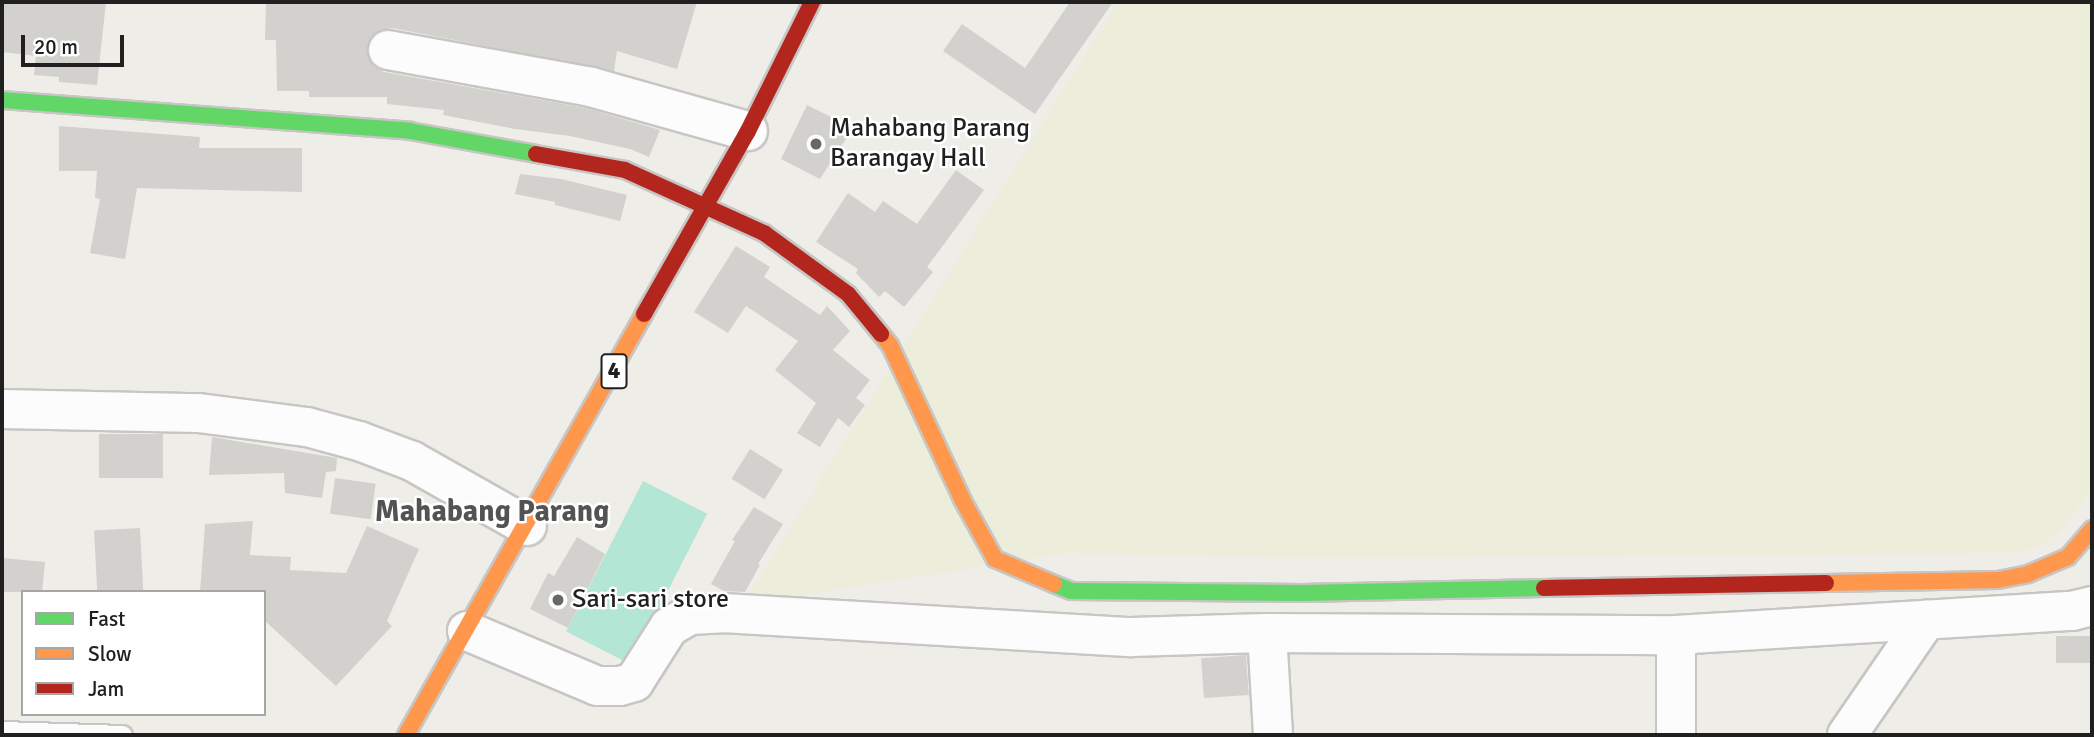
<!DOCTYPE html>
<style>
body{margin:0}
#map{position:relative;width:2094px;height:737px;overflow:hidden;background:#eeede8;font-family:Signika,sans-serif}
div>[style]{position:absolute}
.farmland>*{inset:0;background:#eceedb}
.pitch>*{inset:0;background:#b4e6d5;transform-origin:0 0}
.building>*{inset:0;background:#d2d1cd;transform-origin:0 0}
.roads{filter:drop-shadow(2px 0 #c7c6c4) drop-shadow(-2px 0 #c7c6c4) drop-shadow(0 2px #c7c6c4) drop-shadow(0 -2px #c7c6c4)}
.lane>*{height:19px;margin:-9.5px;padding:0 9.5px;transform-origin:9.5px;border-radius:9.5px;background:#fcfcfc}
.street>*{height:38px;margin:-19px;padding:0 19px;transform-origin:19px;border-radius:19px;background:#fcfcfc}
.fast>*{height:16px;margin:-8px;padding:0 8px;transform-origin:8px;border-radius:8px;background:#63d668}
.slow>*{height:16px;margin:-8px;padding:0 8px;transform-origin:8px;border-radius:8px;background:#ff974d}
.jam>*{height:16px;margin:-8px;padding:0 8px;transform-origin:8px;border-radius:8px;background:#b3261e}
.dots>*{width:19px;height:19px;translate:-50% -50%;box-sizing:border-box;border:4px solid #fff;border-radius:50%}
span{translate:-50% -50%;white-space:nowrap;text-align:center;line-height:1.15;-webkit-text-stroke:5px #fff;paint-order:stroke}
.shield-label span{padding:2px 5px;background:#fff;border:2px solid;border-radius:5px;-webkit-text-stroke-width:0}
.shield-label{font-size:24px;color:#202020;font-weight:700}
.poi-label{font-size:26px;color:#202020}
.left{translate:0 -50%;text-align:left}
.quarter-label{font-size:30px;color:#535353;font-weight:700}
.frame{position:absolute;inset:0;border:4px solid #202020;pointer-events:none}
.legend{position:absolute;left:21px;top:590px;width:245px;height:126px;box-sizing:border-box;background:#fff;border:2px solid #a6a6a6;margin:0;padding:9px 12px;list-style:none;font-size:21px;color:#202020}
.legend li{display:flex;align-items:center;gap:14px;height:35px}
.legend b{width:35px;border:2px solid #a6a6a6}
.scale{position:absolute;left:21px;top:35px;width:103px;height:32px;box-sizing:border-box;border:4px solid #202020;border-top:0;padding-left:9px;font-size:21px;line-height:24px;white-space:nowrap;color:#202020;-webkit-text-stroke:5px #fff;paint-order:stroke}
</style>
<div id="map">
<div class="farmland">
<div style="clip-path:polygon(1118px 2px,2092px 2px,2092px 489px,2061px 530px,2041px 545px,2017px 553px,1311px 558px,1069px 553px,743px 604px)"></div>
</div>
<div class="pitch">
<div style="left:643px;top:481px;width:72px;height:169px;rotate:27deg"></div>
</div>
<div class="building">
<div style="clip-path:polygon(2px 2px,106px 2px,97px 85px,59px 82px,59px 77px,34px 75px,36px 56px,2px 52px)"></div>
<div style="clip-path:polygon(266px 2px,697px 2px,677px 69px,617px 51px,614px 71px,392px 28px,380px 30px,371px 36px,367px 45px,368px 58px,374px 67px,384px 72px,586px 108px,660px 130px,649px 157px,630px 149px,570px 136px,515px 129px,443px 115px,444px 110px,387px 104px,387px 97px,309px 97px,309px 91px,277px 91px,276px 40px,265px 40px)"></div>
<div style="clip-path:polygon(1070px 2px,1113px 2px,1035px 114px,943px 51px,962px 24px,1025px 68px)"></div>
<div style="clip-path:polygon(807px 105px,853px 128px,820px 179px,781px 159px)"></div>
<div style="clip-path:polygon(59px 126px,200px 137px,199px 148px,302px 148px,302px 192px,137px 188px,125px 259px,90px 253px,100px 199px,95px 198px,97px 171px,59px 171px)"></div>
<div style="clip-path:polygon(956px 170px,984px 190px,927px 267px,933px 272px,904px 307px,885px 291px,879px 297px,856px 273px,858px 269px,816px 242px,848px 193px,875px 212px,883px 201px,917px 224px)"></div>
<div style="clip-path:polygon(520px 174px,561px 179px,627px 195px,620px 221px,555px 205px,555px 202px,515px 194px)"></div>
<div style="clip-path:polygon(736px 246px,770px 267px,764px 277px,820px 315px,827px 306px,850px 331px,833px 350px,870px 380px,856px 398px,865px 405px,849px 427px,838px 418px,820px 447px,797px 433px,816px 403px,775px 370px,798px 341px,746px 306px,728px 333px,694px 312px)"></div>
<div style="left:99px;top:434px;width:64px;height:44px"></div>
<div style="clip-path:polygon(212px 437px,337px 458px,336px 471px,326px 472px,322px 498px,285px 493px,284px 473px,209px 475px)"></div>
<div style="left:750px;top:449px;width:39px;height:35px;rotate:32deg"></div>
<div style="left:335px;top:478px;width:41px;height:36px;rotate:8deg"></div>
<div style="clip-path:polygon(754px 507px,783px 524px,758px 564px,760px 565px,745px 592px,724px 591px,711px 584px,735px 541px,732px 540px)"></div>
<div style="clip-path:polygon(253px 521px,250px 555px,291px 557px,290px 570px,346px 573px,367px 526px,419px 549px,387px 621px,392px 626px,336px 686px,264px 620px,264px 592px,200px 592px,205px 524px)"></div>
<div style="left:140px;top:528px;width:64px;height:46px;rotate:87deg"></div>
<div style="clip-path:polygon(577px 537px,605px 554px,568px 628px,530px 609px,548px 573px,554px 576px)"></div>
<div style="clip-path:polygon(2px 558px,45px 562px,42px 592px,2px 592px)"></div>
<div style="left:2092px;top:636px;width:27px;height:36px;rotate:90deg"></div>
<div style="left:1246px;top:655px;width:40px;height:45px;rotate:86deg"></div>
</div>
<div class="roads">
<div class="lane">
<div style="left:2px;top:731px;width:120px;rotate:1.9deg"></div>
</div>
<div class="street">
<div style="left:388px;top:50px;width:206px;rotate:10.3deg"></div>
<div style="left:591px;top:87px;width:163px;rotate:15.7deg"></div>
<div style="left:2px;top:409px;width:197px;rotate:1.2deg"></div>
<div style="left:199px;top:413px;width:109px;rotate:7.4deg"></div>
<div style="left:307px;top:427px;width:54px;rotate:15.1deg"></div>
<div style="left:359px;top:441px;width:57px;rotate:20.7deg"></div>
<div style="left:412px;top:461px;width:132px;rotate:29.5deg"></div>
<div style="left:467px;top:631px;width:141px;rotate:22.9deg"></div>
<div style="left:597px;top:686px;width:23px"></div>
<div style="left:620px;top:686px;width:15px;rotate:-16deg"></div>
<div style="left:634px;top:682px;width:65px;rotate:-57.5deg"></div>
<div style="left:669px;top:627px;width:24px;rotate:-30deg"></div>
<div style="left:690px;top:615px;width:33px;rotate:-3deg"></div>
<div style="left:723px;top:613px;width:409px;rotate:3.4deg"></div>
<div style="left:1131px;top:637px;width:136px;rotate:-1.7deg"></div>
<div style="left:1267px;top:633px;width:409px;rotate:0.3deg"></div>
<div style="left:1676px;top:635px;width:397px;rotate:-3.5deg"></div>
<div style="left:2072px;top:611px;width:21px;rotate:-14deg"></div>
<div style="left:1267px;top:633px;width:102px;rotate:86.6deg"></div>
<div style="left:1676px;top:635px;width:100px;rotate:90deg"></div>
<div style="left:1847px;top:735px;width:140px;rotate:-55.5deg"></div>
</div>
<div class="fast">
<div style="left:2px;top:100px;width:409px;rotate:4.3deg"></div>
<div style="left:410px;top:131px;width:128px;rotate:10.3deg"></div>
<div style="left:1054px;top:584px;width:18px;rotate:22deg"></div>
<div style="left:1071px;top:591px;width:231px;rotate:0.5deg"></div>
<div style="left:1302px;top:593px;width:242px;rotate:-1.2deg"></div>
</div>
<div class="slow">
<div style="left:881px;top:334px;width:14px;rotate:51deg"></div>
<div style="left:890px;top:345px;width:172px;rotate:64.9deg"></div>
<div style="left:963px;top:501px;width:66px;rotate:61.1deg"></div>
<div style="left:995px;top:559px;width:64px;rotate:23deg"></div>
<div style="left:1826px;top:583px;width:172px;rotate:-1deg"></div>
<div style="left:1998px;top:580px;width:31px;rotate:-11deg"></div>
<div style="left:2028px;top:574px;width:43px;rotate:-23deg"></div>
<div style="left:2068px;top:557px;width:37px;rotate:-49deg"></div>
<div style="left:406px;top:735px;width:484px;rotate:-60.5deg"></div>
</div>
<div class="jam">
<div style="left:536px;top:154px;width:90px;rotate:10.2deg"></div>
<div style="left:625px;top:170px;width:153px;rotate:24.4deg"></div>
<div style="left:764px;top:233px;width:104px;rotate:36deg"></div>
<div style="left:848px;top:294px;width:52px;rotate:50.5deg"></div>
<div style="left:644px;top:314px;width:210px;rotate:-60.4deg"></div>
<div style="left:748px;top:131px;width:144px;rotate:-63.6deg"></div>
<div style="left:1544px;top:588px;width:282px;rotate:-1deg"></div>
</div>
</div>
<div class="dots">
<div style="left:816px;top:144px;background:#686866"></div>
<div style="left:558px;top:600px;background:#686866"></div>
</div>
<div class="shield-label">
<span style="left:614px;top:371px">4</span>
</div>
<div class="poi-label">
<span class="left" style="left:830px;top:144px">Mahabang Parang<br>Barangay Hall</span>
<span class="left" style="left:572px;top:600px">Sari-sari store</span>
</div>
<div class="quarter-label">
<span style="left:492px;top:512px">Mahabang Parang</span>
</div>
<div class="frame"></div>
<ul class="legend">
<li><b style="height:9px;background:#63d668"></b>Fast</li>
<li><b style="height:9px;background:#ff974d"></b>Slow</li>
<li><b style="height:9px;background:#b3261e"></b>Jam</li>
</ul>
<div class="scale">20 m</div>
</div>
